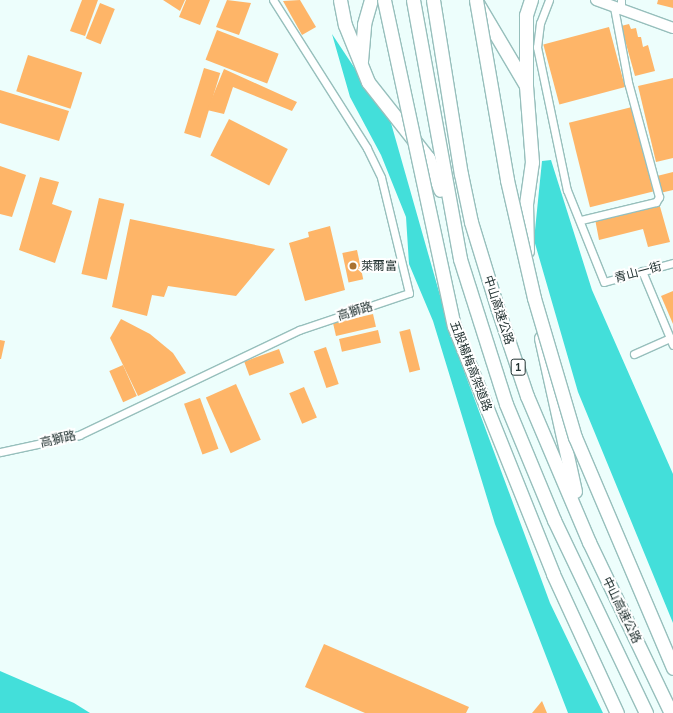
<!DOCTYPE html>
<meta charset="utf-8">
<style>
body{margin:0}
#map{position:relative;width:673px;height:713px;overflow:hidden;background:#edfefc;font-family:Mulish,"Noto Sans TC",sans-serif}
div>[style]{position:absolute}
.forest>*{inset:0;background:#43dfda}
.building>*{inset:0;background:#feb568;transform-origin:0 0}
.roads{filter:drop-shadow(1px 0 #97bfbc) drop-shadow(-1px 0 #97bfbc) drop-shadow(0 1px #97bfbc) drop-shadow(0 -1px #97bfbc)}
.street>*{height:7px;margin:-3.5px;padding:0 3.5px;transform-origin:3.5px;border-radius:3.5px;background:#fff}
.secondary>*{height:10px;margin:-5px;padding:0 5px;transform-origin:5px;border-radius:5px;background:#fff}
.highway>*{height:13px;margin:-6.5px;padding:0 6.5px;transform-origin:6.5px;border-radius:6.5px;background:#fff}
.bridges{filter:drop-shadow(1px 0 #97bfbc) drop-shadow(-1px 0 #97bfbc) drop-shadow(0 1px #97bfbc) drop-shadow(0 -1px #97bfbc)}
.highway-bridge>*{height:13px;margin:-6.5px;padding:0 6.5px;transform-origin:6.5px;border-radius:6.5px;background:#fff}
.dots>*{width:11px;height:11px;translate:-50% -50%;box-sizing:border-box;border:2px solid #fff;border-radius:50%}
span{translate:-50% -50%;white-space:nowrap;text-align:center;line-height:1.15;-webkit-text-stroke:4px #fff;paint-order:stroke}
.shield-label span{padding:1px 3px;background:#fff;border:1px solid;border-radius:3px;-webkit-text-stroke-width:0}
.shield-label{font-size:11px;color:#223231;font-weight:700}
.poi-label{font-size:12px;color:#223231}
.left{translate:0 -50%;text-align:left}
.street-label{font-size:12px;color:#223231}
</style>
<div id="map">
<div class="forest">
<div style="clip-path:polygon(332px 34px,391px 123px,453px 341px,550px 603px,603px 713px,568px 713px,495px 524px,433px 321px,409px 264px,406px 217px,381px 155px,350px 97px)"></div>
<div style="clip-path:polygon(551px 160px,592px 290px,673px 474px,673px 623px,578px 392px,534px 240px,542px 161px)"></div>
<div style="clip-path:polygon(0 671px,74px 703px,90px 713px,0 713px)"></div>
</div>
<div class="building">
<div style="clip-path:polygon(82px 0,98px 0,85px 36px,70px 31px)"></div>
<div style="clip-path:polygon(163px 0,185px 0,180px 11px)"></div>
<div style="clip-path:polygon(186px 0,210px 0,200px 25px,179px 17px)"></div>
<div style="clip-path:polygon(227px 0,251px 3px,239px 35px,216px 27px)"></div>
<div style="clip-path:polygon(300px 0,316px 27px,302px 35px,283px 1px)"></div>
<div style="clip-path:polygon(658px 0,673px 0,673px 8px,657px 4px)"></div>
<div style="left:100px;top:3px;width:16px;height:38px;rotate:22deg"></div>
<div style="clip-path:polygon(629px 24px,631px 29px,636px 28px,638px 37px,641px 37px,643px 47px,648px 45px,655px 71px,635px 76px,621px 26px)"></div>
<div style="left:609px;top:27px;width:62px;height:68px;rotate:75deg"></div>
<div style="left:217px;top:30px;width:66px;height:32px;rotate:21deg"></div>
<div style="left:28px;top:55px;width:57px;height:38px;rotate:18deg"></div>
<div style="left:204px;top:68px;width:17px;height:68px;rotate:17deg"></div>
<div style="clip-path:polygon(224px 69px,297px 102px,292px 111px,233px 87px,224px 114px,207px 110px)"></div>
<div style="clip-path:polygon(673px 78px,673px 158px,656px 162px,638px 86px)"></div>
<div style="clip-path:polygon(0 90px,69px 111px,59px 141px,0 123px)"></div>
<div style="left:632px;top:107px;width:87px;height:65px;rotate:76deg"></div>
<div style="left:229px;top:119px;width:66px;height:41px;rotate:27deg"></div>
<div style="clip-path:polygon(0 166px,26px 175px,12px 217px,0 214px)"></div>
<div style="clip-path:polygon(673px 172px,673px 190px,660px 193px,657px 176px)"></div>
<div style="clip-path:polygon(40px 177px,59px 182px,52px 204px,72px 211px,55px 263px,19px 250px)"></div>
<div style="left:99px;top:198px;width:26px;height:78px;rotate:13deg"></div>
<div style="clip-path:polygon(659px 203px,670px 242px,648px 247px,643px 229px,599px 240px,595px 219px)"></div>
<div style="clip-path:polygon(130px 219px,275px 249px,236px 296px,168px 286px,164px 297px,152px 295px,147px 316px,112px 307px)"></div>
<div style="clip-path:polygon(330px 226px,345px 290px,305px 301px,289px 243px,309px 237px,308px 232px)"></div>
<div style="left:357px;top:250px;width:30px;height:15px;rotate:78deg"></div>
<div style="clip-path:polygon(673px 291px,673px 324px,661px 296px)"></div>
<div style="left:373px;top:314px;width:13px;height:41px;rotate:77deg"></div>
<div style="clip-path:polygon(121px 319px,150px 334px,173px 353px,186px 373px,138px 396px,110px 338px)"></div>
<div style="left:410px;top:329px;width:42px;height:11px;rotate:76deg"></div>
<div style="left:378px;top:330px;width:13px;height:40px;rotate:77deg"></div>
<div style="clip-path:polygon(0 340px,5px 341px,1px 359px,0 359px)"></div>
<div style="left:326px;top:347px;width:39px;height:13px;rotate:71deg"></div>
<div style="left:279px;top:349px;width:15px;height:37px;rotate:70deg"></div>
<div style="left:123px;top:365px;width:34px;height:15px;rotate:66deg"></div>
<div style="left:236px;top:384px;width:61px;height:33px;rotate:66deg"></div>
<div style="left:304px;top:387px;width:33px;height:16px;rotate:67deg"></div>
<div style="left:200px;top:398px;width:54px;height:17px;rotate:70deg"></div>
<div style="clip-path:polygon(324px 644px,469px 707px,466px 713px,365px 713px,305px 687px)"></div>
<div style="clip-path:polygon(542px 701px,547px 713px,532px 713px)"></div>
</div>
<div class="roads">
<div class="street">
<div style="left:549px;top:0;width:25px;rotate:111deg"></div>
<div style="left:540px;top:23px;width:24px;rotate:97deg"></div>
<div style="left:537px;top:47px;width:146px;rotate:78.2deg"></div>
<div style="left:567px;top:190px;width:99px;rotate:68.1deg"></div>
<div style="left:604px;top:282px;width:72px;rotate:-15.4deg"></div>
<div style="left:621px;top:10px;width:10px;rotate:-90deg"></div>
<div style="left:581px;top:220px;width:77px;rotate:-13.5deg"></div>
<div style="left:656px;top:202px;width:6px;rotate:-59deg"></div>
<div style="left:659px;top:197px;width:119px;rotate:-105.1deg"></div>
<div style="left:628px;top:82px;width:76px;rotate:-100.6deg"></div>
<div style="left:642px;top:271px;width:80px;rotate:67.3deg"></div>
<div style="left:634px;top:354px;width:39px;rotate:-24deg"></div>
<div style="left:0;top:452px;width:81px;rotate:-12.1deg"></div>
<div style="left:79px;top:435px;width:244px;rotate:-25.5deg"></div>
<div style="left:299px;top:330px;width:116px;rotate:-18.6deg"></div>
<div style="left:409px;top:293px;width:119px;rotate:-103.6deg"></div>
<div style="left:381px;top:177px;width:32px;rotate:-116deg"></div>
<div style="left:367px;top:148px;width:175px;rotate:-122.4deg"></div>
</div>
<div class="secondary">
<div style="left:596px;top:0;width:82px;rotate:20deg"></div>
</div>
<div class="highway">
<div style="left:340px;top:0;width:25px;rotate:79deg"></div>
<div style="left:345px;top:25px;width:61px;rotate:68deg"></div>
<div style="left:368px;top:82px;width:97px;rotate:51.7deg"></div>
<div style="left:428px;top:158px;width:34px;rotate:69deg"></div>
<div style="left:413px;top:0;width:263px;rotate:79.7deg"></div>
<div style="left:460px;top:259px;width:152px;rotate:72.4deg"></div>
<div style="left:506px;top:404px;width:126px;rotate:67.5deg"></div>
<div style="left:554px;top:520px;width:214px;rotate:64.5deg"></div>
<div style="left:433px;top:0;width:176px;rotate:80.9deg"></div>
<div style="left:461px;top:174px;width:49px;rotate:78.2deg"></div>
<div style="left:471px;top:222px;width:89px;rotate:73deg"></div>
<div style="left:497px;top:307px;width:94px;rotate:71.4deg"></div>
<div style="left:527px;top:396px;width:159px;rotate:67deg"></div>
<div style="left:589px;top:542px;width:190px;rotate:64.4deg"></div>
<div style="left:476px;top:1px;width:96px;rotate:59.4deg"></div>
<div style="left:361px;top:61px;width:37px;rotate:-85deg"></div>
<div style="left:364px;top:24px;width:25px;rotate:-74deg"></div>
<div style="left:527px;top:251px;width:47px;rotate:-91.2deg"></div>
<div style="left:526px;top:204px;width:42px;rotate:-81.9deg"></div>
<div style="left:532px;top:162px;width:76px;rotate:-94.5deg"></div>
<div style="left:526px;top:86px;width:71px;rotate:-90deg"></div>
<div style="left:526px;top:15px;width:16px;rotate:-72deg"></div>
<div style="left:541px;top:338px;width:157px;rotate:77.5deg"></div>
</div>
</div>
<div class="bridges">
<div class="highway-bridge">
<div style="left:384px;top:0;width:333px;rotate:77.9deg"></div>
<div style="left:454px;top:326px;width:267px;rotate:68.2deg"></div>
<div style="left:553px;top:574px;width:153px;rotate:65.3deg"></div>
<div style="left:476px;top:0;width:183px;rotate:80.2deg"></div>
<div style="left:507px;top:180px;width:121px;rotate:77.1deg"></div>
<div style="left:534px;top:298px;width:145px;rotate:73.6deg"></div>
<div style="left:575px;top:437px;width:251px;rotate:67deg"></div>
</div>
</div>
<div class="dots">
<div style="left:353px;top:266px;background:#ab7130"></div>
</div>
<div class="shield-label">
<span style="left:518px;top:367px">1</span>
</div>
<div class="poi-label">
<span class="left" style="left:361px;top:266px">萊爾富</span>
</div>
<div class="street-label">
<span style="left:638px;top:272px;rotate:-15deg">青山一街</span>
<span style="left:499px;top:310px;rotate:72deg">中山高速公路</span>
<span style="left:355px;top:311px;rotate:-17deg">高獅路</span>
<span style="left:471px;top:366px;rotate:69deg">五股楊梅高架道路</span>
<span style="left:58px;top:439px;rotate:-13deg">高獅路</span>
<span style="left:622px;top:610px;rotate:64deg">中山高速公路</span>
</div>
</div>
